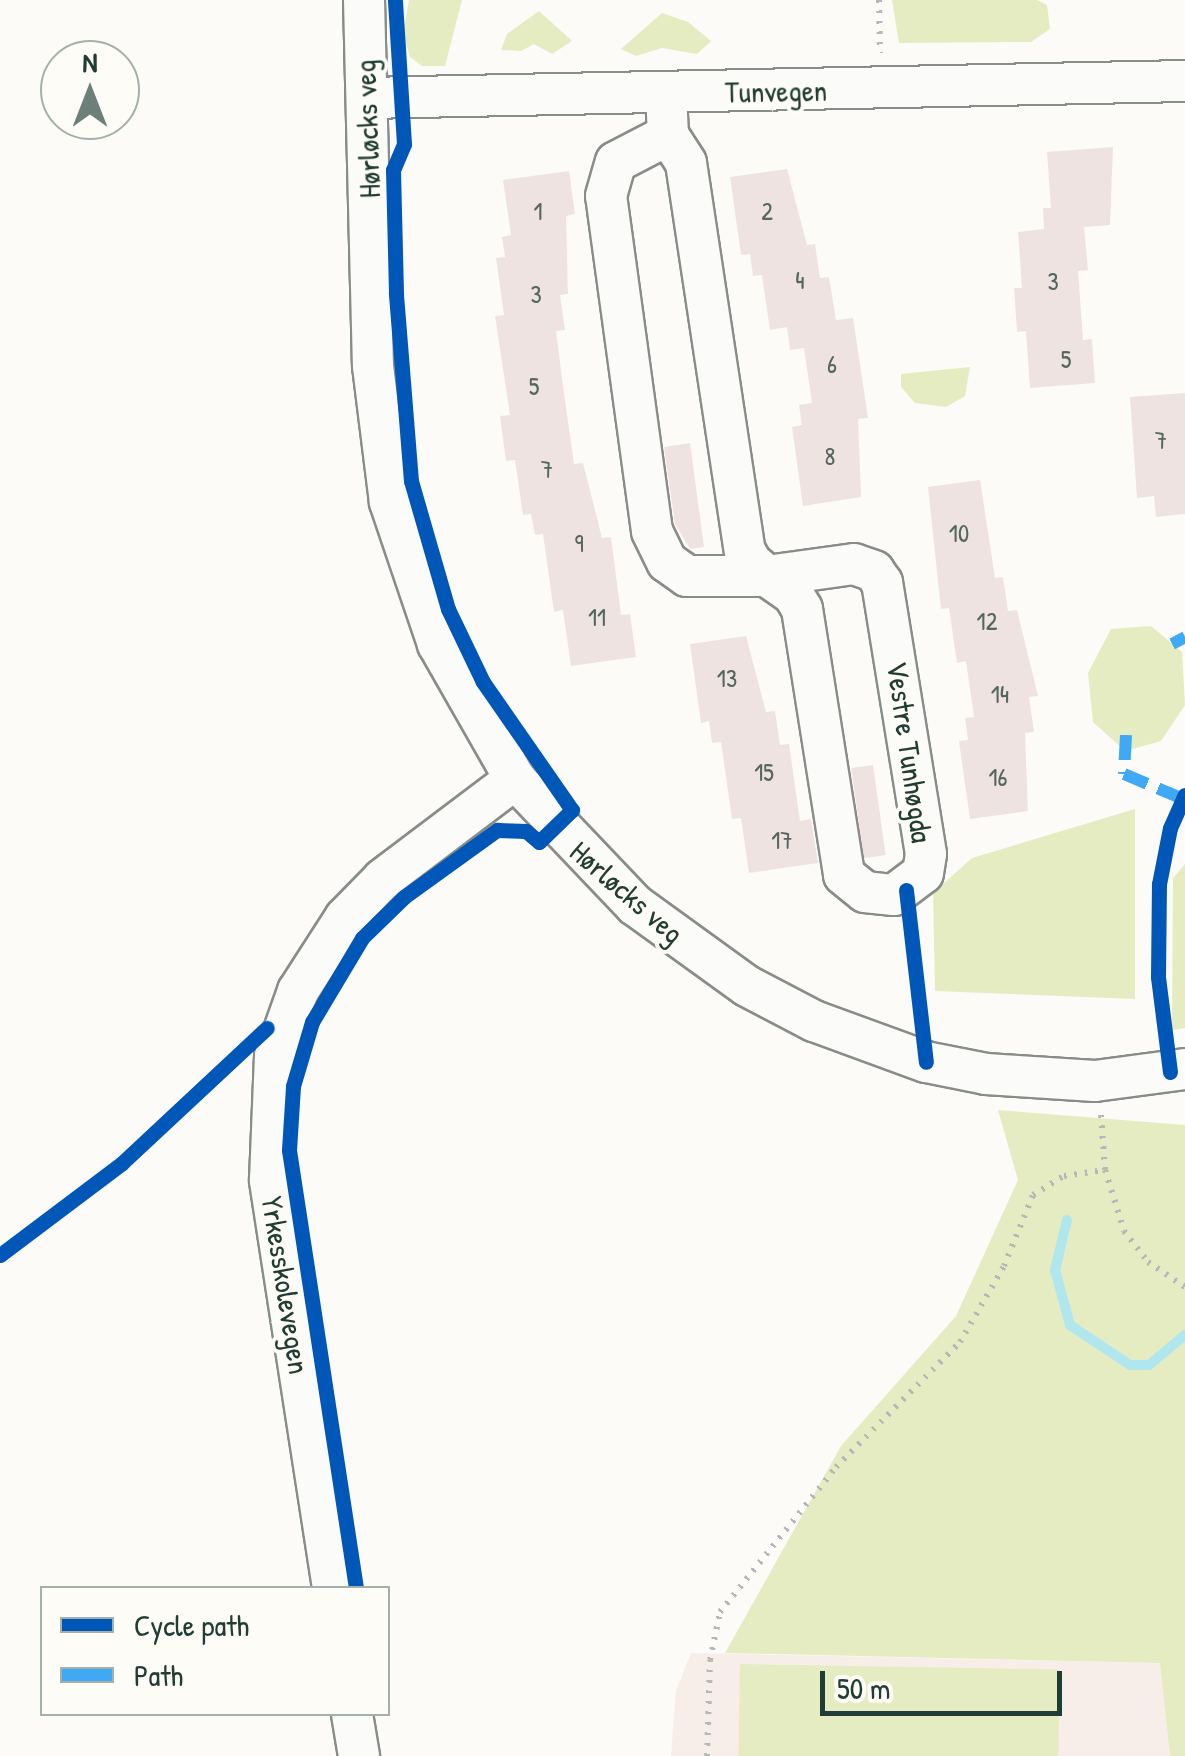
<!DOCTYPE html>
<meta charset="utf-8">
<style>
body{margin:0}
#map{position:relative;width:1185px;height:1756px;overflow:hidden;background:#fcfbf8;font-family:"Patrick Hand",sans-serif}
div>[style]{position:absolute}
.built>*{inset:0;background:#f8eee9}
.green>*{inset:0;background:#e5ecc1;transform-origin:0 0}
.stream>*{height:10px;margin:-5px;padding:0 5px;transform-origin:5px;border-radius:5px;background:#b0e7ee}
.building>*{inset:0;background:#efe3e1;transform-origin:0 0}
.path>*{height:6px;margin-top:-3px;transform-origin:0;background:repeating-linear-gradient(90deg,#b5b8b6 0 2.5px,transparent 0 10.5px)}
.roads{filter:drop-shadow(2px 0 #888d8a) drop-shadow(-2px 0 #888d8a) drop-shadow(0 2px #888d8a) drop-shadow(0 -2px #888d8a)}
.minor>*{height:40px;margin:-20px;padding:0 20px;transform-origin:20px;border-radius:20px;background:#fbfbf9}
.quiet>*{height:12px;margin-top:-6px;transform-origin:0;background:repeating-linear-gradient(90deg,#3fa9f5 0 25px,transparent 0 37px)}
.cycleway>*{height:15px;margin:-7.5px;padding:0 7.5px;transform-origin:7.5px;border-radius:7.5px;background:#0057b8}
span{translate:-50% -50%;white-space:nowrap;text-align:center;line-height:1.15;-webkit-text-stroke:8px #fdfcf7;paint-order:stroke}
.number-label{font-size:25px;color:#53665f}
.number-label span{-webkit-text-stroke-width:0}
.street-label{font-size:30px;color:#1f3d34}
.legend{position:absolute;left:40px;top:1586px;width:350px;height:130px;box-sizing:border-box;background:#fdfcf7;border:2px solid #a4b0a9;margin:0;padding:12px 18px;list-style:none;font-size:30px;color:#1f3d34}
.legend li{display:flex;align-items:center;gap:20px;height:50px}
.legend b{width:50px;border:2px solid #a4b0a9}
.north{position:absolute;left:40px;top:40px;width:100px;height:100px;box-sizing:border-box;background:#fdfcf7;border:2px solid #a4b0a9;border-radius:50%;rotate:0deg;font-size:28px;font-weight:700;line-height:40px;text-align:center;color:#1f3d34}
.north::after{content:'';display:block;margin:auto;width:35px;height:45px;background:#6c8079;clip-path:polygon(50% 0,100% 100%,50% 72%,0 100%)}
.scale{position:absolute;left:820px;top:1671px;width:242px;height:45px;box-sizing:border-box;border:5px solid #1f3d34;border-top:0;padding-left:12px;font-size:30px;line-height:35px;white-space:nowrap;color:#1f3d34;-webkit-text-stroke:8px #fdfcf7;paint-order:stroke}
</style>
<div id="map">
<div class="built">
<div style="clip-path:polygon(691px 1653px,1161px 1663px,1170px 1756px,671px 1756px,676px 1690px)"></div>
</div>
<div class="green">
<div style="clip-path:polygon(409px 0,462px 0,445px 66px,422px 66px,410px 57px,403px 34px)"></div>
<div style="clip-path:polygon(892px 0,1037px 0,1047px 5px,1050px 29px,1031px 42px,899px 43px)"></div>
<div style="clip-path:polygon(539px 11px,572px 41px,552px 54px,534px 44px,521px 51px,501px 50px,507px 34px)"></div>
<div style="clip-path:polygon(662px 13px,688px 22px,711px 41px,697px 54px,662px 48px,636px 56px,621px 49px)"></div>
<div style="clip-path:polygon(970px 367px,965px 396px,946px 407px,915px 403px,901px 387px,901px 374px)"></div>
<div style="clip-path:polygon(1151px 626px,1182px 652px,1185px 705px,1161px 741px,1125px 751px,1093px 722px,1088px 673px,1111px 629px)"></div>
<div style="clip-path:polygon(1135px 809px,1135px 999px,935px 991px,933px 893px,972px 858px)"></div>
<div style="clip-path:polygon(1185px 864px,1185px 1028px,1172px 1030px,1173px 878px)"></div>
<div style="clip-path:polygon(998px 1110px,1185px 1125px,1185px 1756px,1170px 1756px,1160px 1663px,725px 1653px,841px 1446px,956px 1316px,1018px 1180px)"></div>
<div style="left:740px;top:1664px;width:320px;height:92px;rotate:1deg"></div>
</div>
<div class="stream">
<div style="left:1067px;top:1220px;width:51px;rotate:103.5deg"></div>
<div style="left:1055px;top:1270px;width:57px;rotate:74.7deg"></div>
<div style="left:1070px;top:1325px;width:72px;rotate:33.7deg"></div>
<div style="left:1130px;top:1365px;width:19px"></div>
<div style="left:1149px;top:1365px;width:47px;rotate:-39.8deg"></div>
</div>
<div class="building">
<div style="clip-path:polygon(1113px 147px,1110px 225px,1084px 227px,1088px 270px,1078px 271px,1083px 340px,1092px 339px,1095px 383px,1030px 388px,1026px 331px,1017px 332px,1014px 288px,1022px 288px,1018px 232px,1044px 229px,1043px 208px,1051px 208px,1047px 152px)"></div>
<div style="clip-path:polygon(787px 169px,807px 245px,815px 244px,820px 278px,829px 277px,836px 320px,853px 318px,868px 418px,858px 419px,861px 497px,803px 506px,792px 427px,802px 425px,799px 405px,812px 403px,804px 348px,790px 350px,787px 327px,770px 330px,762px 275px,753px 276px,750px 254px,741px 255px,730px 177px)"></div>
<div style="clip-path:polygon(569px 171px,575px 214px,566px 216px,568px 294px,560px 295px,565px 330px,556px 331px,563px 386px,574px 464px,583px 463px,602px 538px,611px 537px,621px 615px,630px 614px,636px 657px,571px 666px,563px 610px,554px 612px,543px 534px,535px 535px,531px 514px,523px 515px,515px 460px,506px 461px,500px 416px,510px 415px,495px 316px,504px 315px,496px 258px,505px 257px,502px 237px,511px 235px,503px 180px)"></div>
<div style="clip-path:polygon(1185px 393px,1185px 514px,1156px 517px,1154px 496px,1137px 498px,1130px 397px)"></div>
<div style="clip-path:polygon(690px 443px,704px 547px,690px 549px,675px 524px,664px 447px)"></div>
<div style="clip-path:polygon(980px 480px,995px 578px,1003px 577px,1008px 611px,1017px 610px,1038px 696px,1029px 697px,1034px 732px,1025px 733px,1028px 811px,970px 819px,959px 741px,968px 740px,965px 718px,974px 717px,966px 661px,957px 663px,949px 608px,941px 609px,928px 487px)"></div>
<div style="clip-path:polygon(746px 636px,766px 712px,775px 711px,780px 745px,789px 744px,800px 821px,811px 819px,818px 863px,749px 873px,741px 818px,732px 819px,721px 742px,712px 743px,709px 721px,701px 723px,690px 644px)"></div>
<div style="left:873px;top:765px;width:91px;height:22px;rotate:82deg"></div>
</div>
<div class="path">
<div style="left:879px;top:0;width:53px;rotate:88.9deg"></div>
<div style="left:1101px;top:1115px;width:55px;rotate:85.8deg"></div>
<div style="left:1105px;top:1170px;width:64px;rotate:72.7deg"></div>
<div style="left:1124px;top:1231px;width:39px;rotate:52deg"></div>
<div style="left:1148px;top:1262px;width:45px;rotate:34deg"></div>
<div style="left:707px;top:1756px;width:96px;rotate:-88.2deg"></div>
<div style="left:710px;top:1660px;width:49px;rotate:-78.2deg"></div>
<div style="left:720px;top:1612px;width:186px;rotate:-51.3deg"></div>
<div style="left:836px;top:1467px;width:176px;rotate:-45.2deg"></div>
<div style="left:960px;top:1342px;width:88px;rotate:-59.9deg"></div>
<div style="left:1004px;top:1266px;width:77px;rotate:-67.8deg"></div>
<div style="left:1033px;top:1195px;width:36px;rotate:-32deg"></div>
<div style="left:1064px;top:1176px;width:41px;rotate:-8.3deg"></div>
</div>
<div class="roads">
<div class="minor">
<div style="left:364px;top:0;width:366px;rotate:88.6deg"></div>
<div style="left:373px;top:366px;width:137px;rotate:82.9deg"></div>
<div style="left:390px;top:502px;width:150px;rotate:71.3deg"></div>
<div style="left:438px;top:644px;width:155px;rotate:60.3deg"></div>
<div style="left:515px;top:779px;width:174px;rotate:46.4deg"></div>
<div style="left:635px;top:905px;width:138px;rotate:35.9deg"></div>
<div style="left:747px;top:986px;width:76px;rotate:27.6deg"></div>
<div style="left:814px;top:1021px;width:119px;rotate:20.1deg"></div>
<div style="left:926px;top:1062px;width:61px;rotate:11.3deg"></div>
<div style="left:986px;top:1074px;width:109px;rotate:3.7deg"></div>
<div style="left:1095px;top:1081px;width:91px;rotate:-7.6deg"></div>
<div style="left:666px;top:93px;width:42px;rotate:87.3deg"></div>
<div style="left:668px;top:135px;width:33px;rotate:57deg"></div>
<div style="left:686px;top:163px;width:392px;rotate:81.4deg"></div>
<div style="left:745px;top:551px;width:13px;rotate:61deg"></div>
<div style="left:751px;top:562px;width:21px;rotate:41deg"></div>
<div style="left:767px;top:576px;width:32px;rotate:35deg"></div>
<div style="left:793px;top:594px;width:17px;rotate:59deg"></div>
<div style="left:802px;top:609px;width:269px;rotate:81deg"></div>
<div style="left:844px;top:875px;width:27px;rotate:39deg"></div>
<div style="left:865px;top:892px;width:29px;rotate:6deg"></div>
<div style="left:894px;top:895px;width:36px;rotate:-37deg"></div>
<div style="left:923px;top:873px;width:19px;rotate:-81deg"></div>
<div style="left:926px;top:854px;width:275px;rotate:-99.2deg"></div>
<div style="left:882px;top:583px;width:14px;rotate:-124deg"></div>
<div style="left:874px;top:571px;width:21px;rotate:-161deg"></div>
<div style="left:854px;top:564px;width:88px;rotate:172.1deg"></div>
<div style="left:767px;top:576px;width:80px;rotate:180deg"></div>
<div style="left:687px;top:576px;width:24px;rotate:-145deg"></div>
<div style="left:667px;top:562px;width:34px;rotate:-116deg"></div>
<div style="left:652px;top:531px;width:338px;rotate:-97.8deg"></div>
<div style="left:606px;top:196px;width:35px;rotate:-74deg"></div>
<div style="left:616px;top:162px;width:59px;rotate:-27.4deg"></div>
<div style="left:367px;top:98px;width:818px;rotate:-1.19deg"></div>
<div style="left:333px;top:1588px;width:413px;rotate:-98.8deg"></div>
<div style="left:270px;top:1180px;width:124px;rotate:-87.7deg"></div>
<div style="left:275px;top:1056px;width:69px;rotate:-70.5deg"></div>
<div style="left:298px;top:991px;width:87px;rotate:-57.2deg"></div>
<div style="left:345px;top:918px;width:54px;rotate:-45.7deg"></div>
<div style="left:383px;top:879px;width:166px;rotate:-37.1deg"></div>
<div style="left:352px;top:1714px;width:43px;rotate:80.5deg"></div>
</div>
</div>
<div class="quiet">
<div style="left:1172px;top:644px;width:15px;rotate:-28deg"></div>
<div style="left:1126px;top:735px;width:39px;rotate:93deg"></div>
<div style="left:1124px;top:774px;width:64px;rotate:23deg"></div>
</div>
<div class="cycleway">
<div style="left:906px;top:890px;width:173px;rotate:83.4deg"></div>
<div style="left:1170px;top:1072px;width:96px;rotate:-97.2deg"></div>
<div style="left:1158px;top:977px;width:93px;rotate:-89.4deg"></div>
<div style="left:1159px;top:884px;width:57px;rotate:-78.9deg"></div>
<div style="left:1170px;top:828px;width:36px;rotate:-66deg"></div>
<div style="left:0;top:1255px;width:153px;rotate:-37deg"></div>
<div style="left:122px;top:1163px;width:198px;rotate:-43deg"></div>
<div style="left:356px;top:1588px;width:443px;rotate:-98.7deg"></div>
<div style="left:289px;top:1150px;width:64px;rotate:-86.4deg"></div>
<div style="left:293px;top:1086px;width:67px;rotate:-73.5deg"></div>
<div style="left:312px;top:1022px;width:98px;rotate:-59.2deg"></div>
<div style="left:362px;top:938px;width:59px;rotate:-44.3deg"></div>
<div style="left:404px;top:897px;width:115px;rotate:-35.8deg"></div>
<div style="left:497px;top:830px;width:29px;rotate:2deg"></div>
<div style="left:526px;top:831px;width:17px;rotate:40deg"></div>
<div style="left:539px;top:842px;width:46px;rotate:-44.1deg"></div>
<div style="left:572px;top:810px;width:156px;rotate:-124.8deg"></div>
<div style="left:483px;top:682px;width:81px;rotate:-115.6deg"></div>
<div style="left:448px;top:609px;width:133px;rotate:-106.1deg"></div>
<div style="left:411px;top:481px;width:189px;rotate:-94.6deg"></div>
<div style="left:396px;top:293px;width:123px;rotate:-91.4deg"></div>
<div style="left:393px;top:170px;width:28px;rotate:-67deg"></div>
<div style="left:404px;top:144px;width:144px;rotate:-93.6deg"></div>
</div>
<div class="number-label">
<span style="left:538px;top:211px">1</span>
<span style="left:767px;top:211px">2</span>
<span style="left:800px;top:280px">4</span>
<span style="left:1053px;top:281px">3</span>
<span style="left:536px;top:294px">3</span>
<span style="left:1066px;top:359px">5</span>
<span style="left:832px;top:364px">6</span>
<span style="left:534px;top:386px">5</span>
<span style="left:1161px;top:440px">7</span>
<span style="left:830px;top:456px">8</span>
<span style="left:547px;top:469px">7</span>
<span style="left:959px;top:533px">10</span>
<span style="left:579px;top:543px">9</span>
<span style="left:597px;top:617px">11</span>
<span style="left:987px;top:621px">12</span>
<span style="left:727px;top:678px">13</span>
<span style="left:1000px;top:694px">14</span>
<span style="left:764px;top:772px">15</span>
<span style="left:998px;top:777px">16</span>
<span style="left:782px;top:840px">17</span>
</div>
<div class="street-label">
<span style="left:776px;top:91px;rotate:-1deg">Tunvegen</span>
<span style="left:367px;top:129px;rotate:-92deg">Hørløcks veg</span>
<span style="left:910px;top:752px;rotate:82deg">Vestre Tunhøgda</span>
<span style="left:627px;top:892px;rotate:41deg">Hørløcks veg</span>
<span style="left:286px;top:1285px;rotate:81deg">Yrkesskolevegen</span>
</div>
<ul class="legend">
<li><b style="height:12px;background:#0057b8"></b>Cycle path</li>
<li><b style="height:12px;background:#3fa9f5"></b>Path</li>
</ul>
<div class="north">N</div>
<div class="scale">50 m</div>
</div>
